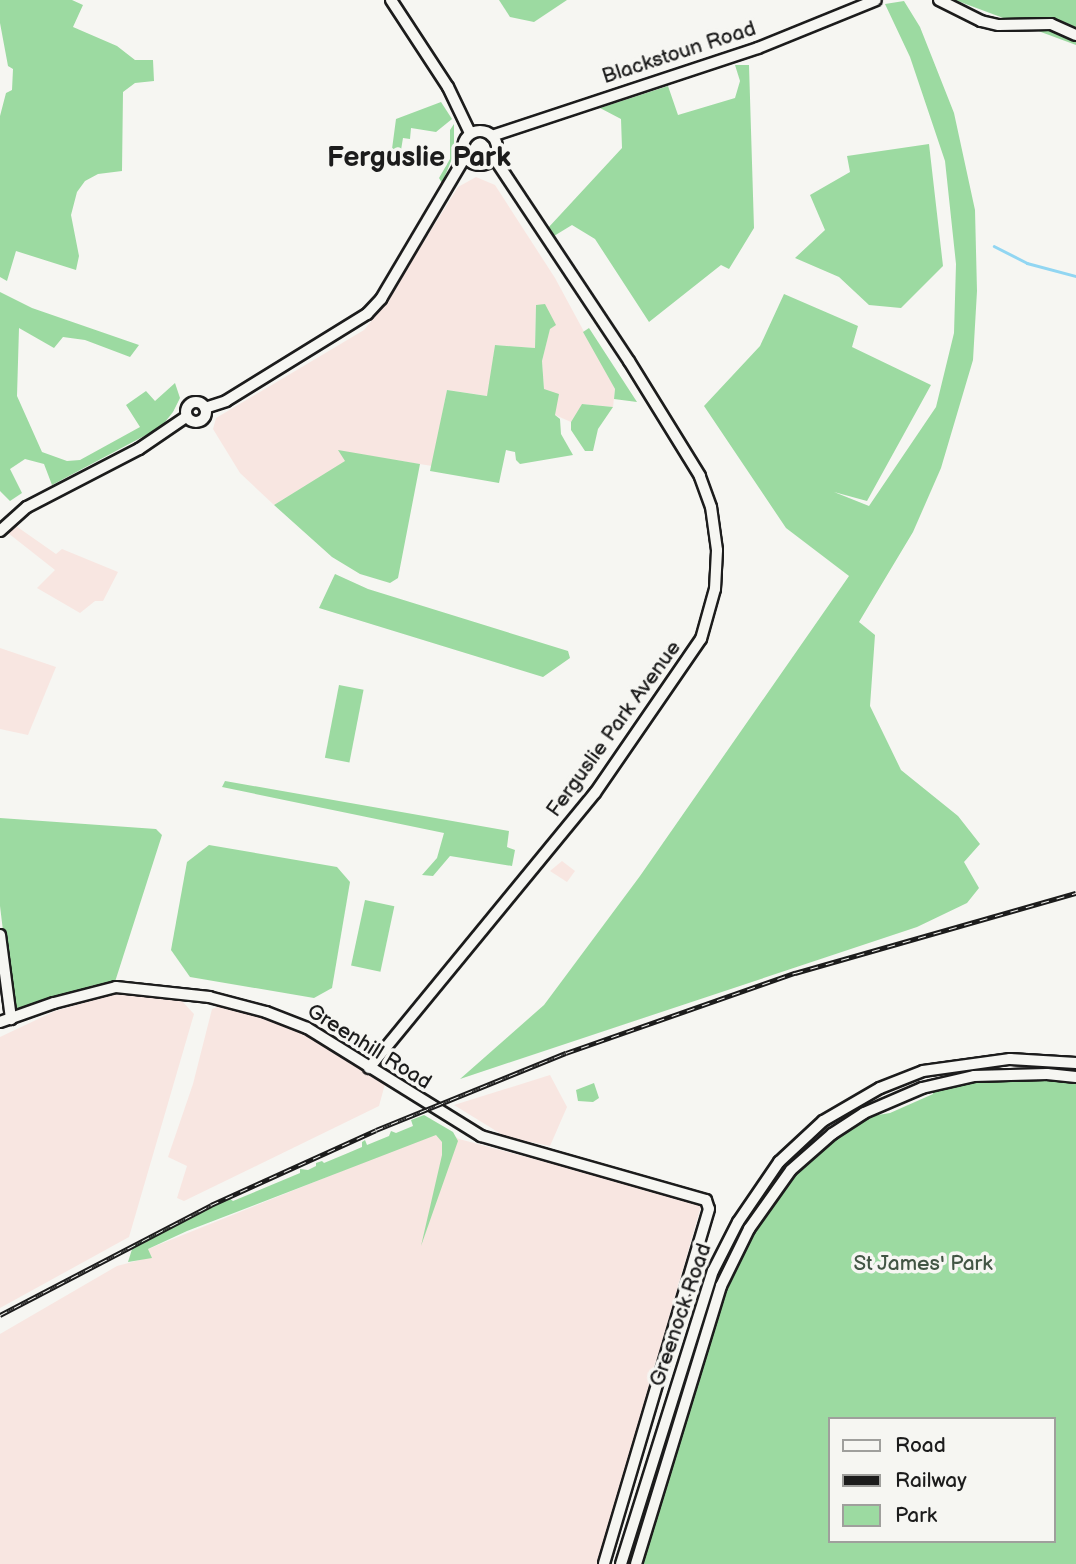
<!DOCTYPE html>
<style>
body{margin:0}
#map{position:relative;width:1076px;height:1564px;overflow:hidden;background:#f6f6f2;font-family:"Balsamiq Sans",sans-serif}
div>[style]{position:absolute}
.built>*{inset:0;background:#f8e6e1}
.green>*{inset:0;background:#9cdaa1;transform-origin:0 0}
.stream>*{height:2.5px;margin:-1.25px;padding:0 1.25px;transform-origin:1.25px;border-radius:1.25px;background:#91d6f2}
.roads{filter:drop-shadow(2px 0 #1c1c1c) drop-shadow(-2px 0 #1c1c1c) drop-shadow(0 2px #1c1c1c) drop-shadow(0 -2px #1c1c1c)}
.secondary>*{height:10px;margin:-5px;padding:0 5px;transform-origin:5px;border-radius:5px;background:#f6f6f2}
.secondary>.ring{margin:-5px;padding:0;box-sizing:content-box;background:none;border:10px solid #f6f6f2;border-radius:50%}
.primary>*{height:10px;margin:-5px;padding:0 5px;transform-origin:5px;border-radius:5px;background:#f6f6f2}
.rail>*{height:5px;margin-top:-2.5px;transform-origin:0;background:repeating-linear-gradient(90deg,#f6f6f2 0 8px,#1c1c1c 0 16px);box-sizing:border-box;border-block:2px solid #1c1c1c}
span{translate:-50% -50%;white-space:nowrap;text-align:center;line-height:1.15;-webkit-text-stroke:7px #f6f6f2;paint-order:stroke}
.street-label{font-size:21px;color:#1c1c1c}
.park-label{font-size:21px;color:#425544}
.district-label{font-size:28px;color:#1c1c1c;font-weight:700}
.legend{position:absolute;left:828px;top:1417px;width:228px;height:126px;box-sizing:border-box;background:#f6f6f2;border:2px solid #9f9f9c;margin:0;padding:9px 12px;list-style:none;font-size:21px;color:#1c1c1c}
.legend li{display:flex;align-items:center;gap:14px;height:35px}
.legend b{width:35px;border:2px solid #9f9f9c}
</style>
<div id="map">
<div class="built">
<div style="clip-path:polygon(476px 177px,495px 185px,555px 278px,615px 389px,613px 407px,583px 404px,571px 422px,555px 415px,544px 389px,542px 361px,550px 328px,536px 305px,535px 348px,495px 345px,488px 396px,447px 390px,432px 466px,339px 451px,346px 461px,274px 505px,240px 473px,213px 429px,216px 418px,364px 330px,383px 307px,458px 187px)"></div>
<div style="clip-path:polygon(16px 526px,56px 554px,62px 549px,118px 572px,103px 601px,95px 601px,80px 613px,37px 588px,55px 570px,8px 533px)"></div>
<div style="clip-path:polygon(0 648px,56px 667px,28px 735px,0 729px)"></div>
<div style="clip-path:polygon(562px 861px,575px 871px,567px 882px,550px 871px)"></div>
<div style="clip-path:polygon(119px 993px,180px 999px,194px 1014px,129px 1237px,0 1308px,0 1037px,55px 1011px)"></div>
<div style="clip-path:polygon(220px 1006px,289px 1024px,385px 1084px,379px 1106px,184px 1201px,177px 1198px,187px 1166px,168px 1157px,193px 1084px,212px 1009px)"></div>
<div style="clip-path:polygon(550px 1075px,567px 1107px,550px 1146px,506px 1137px,454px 1105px)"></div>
<div style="clip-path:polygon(435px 1123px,459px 1139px,702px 1203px,598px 1564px,0 1564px,0 1334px,117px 1266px,151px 1257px,148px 1249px,426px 1137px)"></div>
</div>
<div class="green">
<div style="clip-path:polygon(0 0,72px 0,83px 5px,73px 27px,117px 46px,135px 60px,153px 60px,154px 81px,135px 83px,123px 92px,122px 171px,98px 174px,85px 181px,77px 192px,71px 215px,79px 256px,76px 270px,16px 251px,7px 281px,0 277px,0 116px,6px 93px,12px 90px,13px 69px,8px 66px,0 23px)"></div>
<div style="clip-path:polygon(499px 0,567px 0,534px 22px,510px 17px)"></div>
<div style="clip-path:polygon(955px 0,1076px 0,1076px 45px)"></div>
<div style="clip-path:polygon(904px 1px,920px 27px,954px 113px,975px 210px,977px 291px,973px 360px,941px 468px,913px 532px,859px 622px,875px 635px,870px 706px,901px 770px,958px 816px,980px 844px,964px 862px,979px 888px,967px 903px,917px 927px,460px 1079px,544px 1005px,640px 876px,849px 576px,786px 528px,704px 406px,760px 346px,784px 294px,858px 326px,852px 347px,931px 385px,867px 501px,834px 492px,869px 506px,936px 407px,954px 333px,956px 264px,945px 161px,910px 57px,885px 4px)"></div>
<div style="clip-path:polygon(735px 65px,749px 65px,754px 228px,729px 269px,721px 265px,649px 322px,595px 239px,572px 225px,554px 236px,548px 228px,622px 148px,621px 119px,600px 108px,668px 86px,678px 115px,735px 98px,740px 81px)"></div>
<div style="clip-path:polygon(441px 102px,452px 119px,436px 132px,411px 128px,410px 139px,403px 138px,401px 150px,392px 149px,396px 119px)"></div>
<div style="clip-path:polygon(454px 124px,454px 154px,442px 183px,439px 178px,450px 159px,450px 130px)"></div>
<div style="clip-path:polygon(929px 144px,943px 266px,901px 308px,869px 305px,839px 277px,795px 258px,825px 230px,810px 195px,850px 172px,847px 156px)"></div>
<div style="clip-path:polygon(0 292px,32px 308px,139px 345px,130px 357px,85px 340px,63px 337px,54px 348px,19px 328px,17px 396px,42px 452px,67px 461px,80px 460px,140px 427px,126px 405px,146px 391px,155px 401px,175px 383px,180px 398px,173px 412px,161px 427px,52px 485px,44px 464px,25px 459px,10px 469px,22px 493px,10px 501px,0 491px)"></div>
<div style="clip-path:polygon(545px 304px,556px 325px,550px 329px,542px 361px,544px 389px,559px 394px,555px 415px,560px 419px,561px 434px,573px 455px,520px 464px,516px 460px,515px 452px,506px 450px,499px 483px,430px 471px,447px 390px,487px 396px,495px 345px,535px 348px,536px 305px)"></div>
<div style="clip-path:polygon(589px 328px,637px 402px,614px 399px,615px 389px,583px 332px)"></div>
<div style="clip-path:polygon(582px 404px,613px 407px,598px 429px,593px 451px,585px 451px,571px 430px,571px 422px)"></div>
<div style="clip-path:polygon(338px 450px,420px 464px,398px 578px,390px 583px,360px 574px,332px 557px,274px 505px,345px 461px)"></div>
<div style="clip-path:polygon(335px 574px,368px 589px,568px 651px,570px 658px,543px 677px,319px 608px)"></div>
<div style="left:339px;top:685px;width:25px;height:74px;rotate:11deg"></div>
<div style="clip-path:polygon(225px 781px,509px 831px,507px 847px,515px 850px,512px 866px,450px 856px,433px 876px,422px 875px,437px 858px,444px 833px,222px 787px)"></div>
<div style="clip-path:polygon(0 818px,156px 829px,162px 835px,114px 985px,94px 985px,13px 1013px,0 906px)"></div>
<div style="clip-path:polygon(209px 845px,337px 867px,350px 882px,332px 988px,314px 998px,190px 977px,171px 950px,187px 862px)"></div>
<div style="left:365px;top:900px;width:30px;height:67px;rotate:12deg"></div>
<div style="clip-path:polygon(evenodd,1034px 1079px,1076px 1082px,1076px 1564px,640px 1564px,733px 1268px,746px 1241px,794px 1173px,825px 1145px,866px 1117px,890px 1113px,933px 1094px,932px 1089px,972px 1081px,1034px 1079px,829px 1419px,1053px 1419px,1053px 1541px,829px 1541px,829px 1419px)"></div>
<div style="clip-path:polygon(594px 1083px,599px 1098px,593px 1102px,578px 1101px,576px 1090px)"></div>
<div style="clip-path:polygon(424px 1115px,453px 1132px,458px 1141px,421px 1246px,442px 1155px,442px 1142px,436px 1135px,187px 1231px,148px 1249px,152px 1258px,128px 1262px,133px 1246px,229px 1198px,233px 1201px,300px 1173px,300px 1169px,308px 1170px,316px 1166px,316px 1163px,322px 1161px,324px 1163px,348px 1153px,362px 1147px,362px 1142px,365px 1140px,367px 1145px,389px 1136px,391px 1131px,396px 1133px,413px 1126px,411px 1120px)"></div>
</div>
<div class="stream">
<div style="left:994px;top:246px;width:37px;rotate:27deg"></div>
<div style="left:1027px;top:263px;width:51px;rotate:14.9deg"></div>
</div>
<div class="roads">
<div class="secondary">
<div style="left:391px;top:0;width:104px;rotate:56.8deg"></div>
<div style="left:448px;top:87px;width:51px;rotate:64.4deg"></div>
<div style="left:939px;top:0;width:47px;rotate:26.6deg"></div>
<div style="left:981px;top:21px;width:18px;rotate:13deg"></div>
<div style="left:999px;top:25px;width:52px;rotate:-1.1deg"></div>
<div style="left:1051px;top:24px;width:27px;rotate:24deg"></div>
<div class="ring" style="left:463px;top:131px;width:24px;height:24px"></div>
<div style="left:492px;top:136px;width:280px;rotate:-18.3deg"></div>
<div style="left:758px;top:48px;width:127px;rotate:-22.1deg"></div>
<div class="ring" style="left:186px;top:402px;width:10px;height:10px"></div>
<div style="left:205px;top:408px;width:22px;rotate:-18deg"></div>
<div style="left:226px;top:401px;width:166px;rotate:-31.7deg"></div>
<div style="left:367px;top:314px;width:21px;rotate:-47deg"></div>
<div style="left:381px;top:299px;width:165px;rotate:-59.4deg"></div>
<div style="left:0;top:531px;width:36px;rotate:-42deg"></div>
<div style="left:27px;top:507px;width:126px;rotate:-27.4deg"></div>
<div style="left:139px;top:449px;width:57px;rotate:-34.2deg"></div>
<div style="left:0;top:935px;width:85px;rotate:82.5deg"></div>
<div style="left:0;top:1022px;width:57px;rotate:-19.4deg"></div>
<div style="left:54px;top:1003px;width:64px;rotate:-14.5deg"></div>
<div style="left:116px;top:987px;width:94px;rotate:6.1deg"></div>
<div style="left:209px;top:997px;width:59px;rotate:14.7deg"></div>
<div style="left:266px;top:1012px;width:44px;rotate:21.3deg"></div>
<div style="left:307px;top:1028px;width:205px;rotate:31.8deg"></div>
<div style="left:481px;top:1136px;width:234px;rotate:15.9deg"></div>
<div style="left:706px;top:1200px;width:9px;rotate:72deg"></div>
<div style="left:709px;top:1209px;width:370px;rotate:106.5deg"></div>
<div style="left:369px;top:1068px;width:356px;rotate:-50.6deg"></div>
<div style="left:595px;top:793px;width:187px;rotate:-55.5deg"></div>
<div style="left:701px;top:639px;width:52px;rotate:-74.4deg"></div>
<div style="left:715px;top:589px;width:39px;rotate:-87deg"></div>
<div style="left:717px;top:550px;width:43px;rotate:-97.9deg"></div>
<div style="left:711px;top:507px;width:33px;rotate:-110deg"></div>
<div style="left:700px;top:476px;width:135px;rotate:-121.7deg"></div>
<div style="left:629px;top:361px;width:244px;rotate:-123.6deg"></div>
</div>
<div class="primary">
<div style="left:621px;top:1564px;width:307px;rotate:-72.6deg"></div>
<div style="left:713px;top:1271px;width:55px;rotate:-63deg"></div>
<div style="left:738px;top:1222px;width:73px;rotate:-55.7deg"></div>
<div style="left:779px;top:1162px;width:60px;rotate:-43deg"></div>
<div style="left:823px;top:1121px;width:66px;rotate:-30.1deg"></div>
<div style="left:880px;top:1088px;width:46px;rotate:-21.6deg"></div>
<div style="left:923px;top:1071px;width:88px;rotate:-7.9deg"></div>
<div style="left:1010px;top:1059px;width:66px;rotate:3.5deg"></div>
<div style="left:636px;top:1564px;width:291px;rotate:-73deg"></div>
<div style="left:721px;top:1286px;width:64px;rotate:-63.8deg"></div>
<div style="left:749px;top:1229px;width:72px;rotate:-54.6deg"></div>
<div style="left:791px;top:1170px;width:55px;rotate:-41.3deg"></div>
<div style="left:832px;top:1134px;width:38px;rotate:-33deg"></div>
<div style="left:864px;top:1113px;width:63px;rotate:-23.3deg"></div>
<div style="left:922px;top:1088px;width:53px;rotate:-13deg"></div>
<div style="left:974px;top:1076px;width:73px;rotate:-1.6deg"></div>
<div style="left:1047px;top:1074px;width:29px;rotate:6deg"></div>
</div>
</div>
<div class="rail">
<div style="left:0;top:1315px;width:238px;rotate:-27.5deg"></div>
<div style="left:211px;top:1205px;width:181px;rotate:-24.4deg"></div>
<div style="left:376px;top:1130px;width:205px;rotate:-22.1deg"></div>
<div style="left:566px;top:1053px;width:243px;rotate:-19.3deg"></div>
<div style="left:795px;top:973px;width:292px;rotate:-15.9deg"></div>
</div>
<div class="street-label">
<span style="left:679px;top:53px;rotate:-18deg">Blackstoun Road</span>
<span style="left:614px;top:729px;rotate:-54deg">Ferguslie Park Avenue</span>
<span style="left:369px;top:1047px;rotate:32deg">Greenhill Road</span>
<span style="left:681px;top:1315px;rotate:-71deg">Greenock Road</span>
</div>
<div class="park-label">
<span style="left:923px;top:1264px">St James' Park</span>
</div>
<div class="district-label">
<span style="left:419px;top:158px">Ferguslie Park</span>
</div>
<ul class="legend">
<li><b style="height:9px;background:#f6f6f2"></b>Road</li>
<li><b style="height:9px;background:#1c1c1c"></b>Railway</li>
<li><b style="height:19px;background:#9cdaa1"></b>Park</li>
</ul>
</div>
